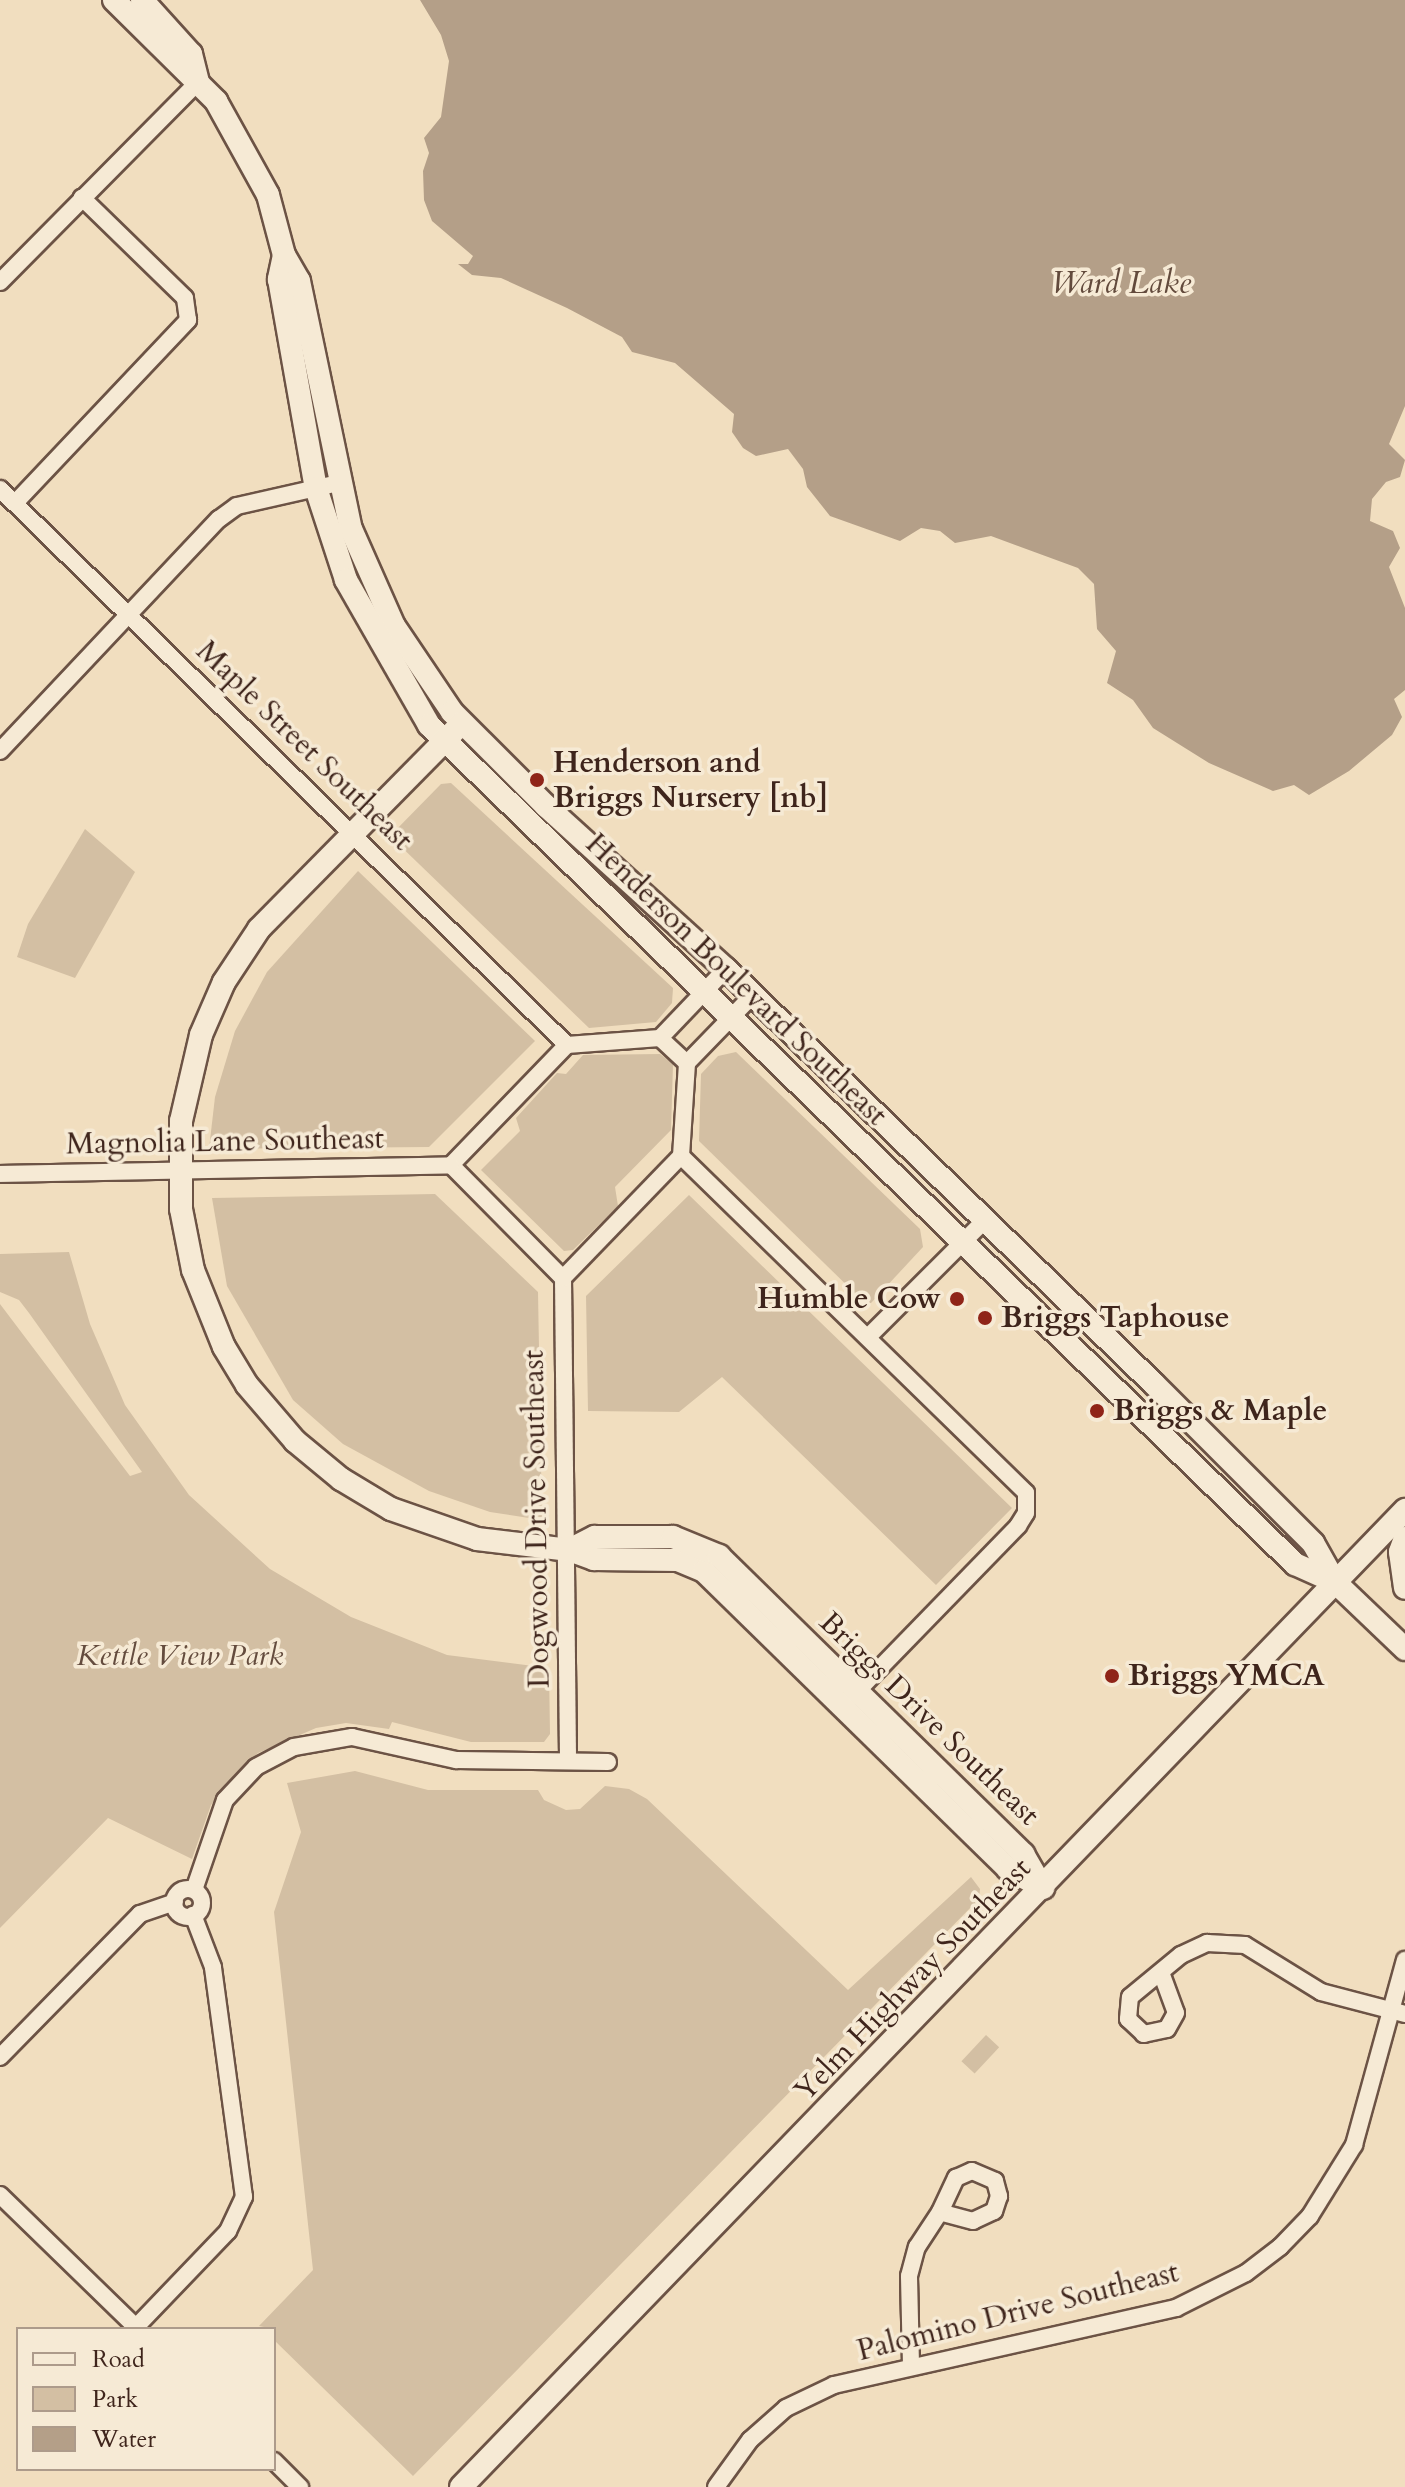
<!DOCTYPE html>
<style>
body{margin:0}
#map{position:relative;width:1405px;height:2487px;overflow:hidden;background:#f1debf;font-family:Cardo,serif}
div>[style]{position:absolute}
.green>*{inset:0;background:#d3bfa3;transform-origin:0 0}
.water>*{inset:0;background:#b49f88}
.roads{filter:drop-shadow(2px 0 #6c5345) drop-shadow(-2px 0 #6c5345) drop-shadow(0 2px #6c5345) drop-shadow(0 -2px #6c5345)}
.street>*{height:16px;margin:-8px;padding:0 8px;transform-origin:8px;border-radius:8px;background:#f6ead5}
.street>.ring{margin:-8px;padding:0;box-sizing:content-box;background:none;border:16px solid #f6ead5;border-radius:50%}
.secondary>*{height:22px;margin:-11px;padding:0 11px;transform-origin:11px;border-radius:11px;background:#f6ead5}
.dots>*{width:22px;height:22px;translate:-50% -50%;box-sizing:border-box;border:4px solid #f6ead5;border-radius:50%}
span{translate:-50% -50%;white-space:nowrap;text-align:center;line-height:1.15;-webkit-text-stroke:7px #f6ead5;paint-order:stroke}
.street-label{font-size:30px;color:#3f251c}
.poi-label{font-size:30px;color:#3f251c;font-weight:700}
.left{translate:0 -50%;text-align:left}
.right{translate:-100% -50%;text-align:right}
.park-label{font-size:30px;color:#644c3e;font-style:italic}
.water-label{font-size:32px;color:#624a3c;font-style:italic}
.legend{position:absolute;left:16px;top:2327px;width:260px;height:144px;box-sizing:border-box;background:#f6ead5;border:2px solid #ad9b8b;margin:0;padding:10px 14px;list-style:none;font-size:24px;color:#3f251c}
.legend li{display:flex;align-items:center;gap:16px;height:40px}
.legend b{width:40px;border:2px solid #ad9b8b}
</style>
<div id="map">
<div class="green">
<div style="clip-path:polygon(451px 783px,673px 988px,672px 1003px,656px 1022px,589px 1028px,390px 836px,441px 784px)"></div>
<div style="clip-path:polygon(85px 829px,135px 872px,75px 978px,17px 957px,28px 924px)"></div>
<div style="clip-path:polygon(358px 871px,535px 1041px,429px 1147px,209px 1149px,215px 1097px,235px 1031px,267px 972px)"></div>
<div style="clip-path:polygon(736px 1052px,920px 1229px,923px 1247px,871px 1303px,865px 1303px,699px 1141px,701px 1074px,718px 1056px)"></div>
<div style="clip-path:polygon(660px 1054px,673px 1064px,671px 1130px,615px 1187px,618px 1206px,573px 1250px,564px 1251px,481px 1170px,520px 1131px,516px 1118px,557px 1073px,566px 1074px,583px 1055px)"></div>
<div style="clip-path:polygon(435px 1194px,538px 1292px,542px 1520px,490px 1512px,429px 1491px,343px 1444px,293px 1400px,227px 1286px,212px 1198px)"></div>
<div style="clip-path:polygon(689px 1195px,1012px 1508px,936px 1585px,722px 1377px,679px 1412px,588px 1411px,586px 1296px)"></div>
<div style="clip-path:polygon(69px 1252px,90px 1324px,125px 1405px,189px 1495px,270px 1569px,351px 1617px,447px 1655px,549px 1668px,550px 1734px,544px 1742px,471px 1742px,392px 1722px,389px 1729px,346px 1723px,316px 1728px,258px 1753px,233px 1776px,211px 1805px,192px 1859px,108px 1818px,0 1928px,0 1304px,130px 1476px,142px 1472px,29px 1313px,19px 1300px,0 1292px,0 1254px)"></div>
<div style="clip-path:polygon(355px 1771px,428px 1790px,538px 1790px,544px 1800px,566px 1810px,580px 1809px,605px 1786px,629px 1789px,647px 1799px,848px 1990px,971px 1877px,980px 1889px,979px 1899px,413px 2476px,274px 2340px,274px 2329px,259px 2326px,313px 2270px,274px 1912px,301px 1832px,287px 1783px)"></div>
<div style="left:986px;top:2035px;width:18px;height:36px;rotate:43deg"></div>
</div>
<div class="water">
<div style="clip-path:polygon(420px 0,1405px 0,1405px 406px,1389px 444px,1405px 460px,1400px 477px,1386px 482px,1372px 499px,1370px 521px,1393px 531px,1400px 548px,1389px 567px,1405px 608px,1405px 690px,1394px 699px,1402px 717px,1392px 735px,1349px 771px,1309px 795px,1294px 785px,1273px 791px,1209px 763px,1153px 728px,1133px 700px,1107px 683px,1116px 651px,1097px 629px,1094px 584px,1078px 568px,991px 536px,955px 543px,940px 531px,921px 528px,900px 541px,830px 516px,807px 487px,803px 469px,788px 449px,756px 456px,743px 448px,732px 432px,734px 414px,675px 363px,632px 352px,622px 337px,567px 308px,501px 278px,472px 275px,458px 264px,468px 264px,473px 256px,432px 221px,424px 200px,423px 171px,429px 153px,424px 138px,441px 117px,449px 61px,441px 35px)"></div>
</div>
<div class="roads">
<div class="street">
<div style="left:0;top:282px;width:281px;rotate:-45.3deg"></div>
<div style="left:0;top:489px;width:794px;rotate:44.44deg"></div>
<div style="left:15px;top:503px;width:252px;rotate:-46.6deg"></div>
<div style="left:188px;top:320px;width:22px;rotate:-98deg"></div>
<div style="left:185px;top:298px;width:144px;rotate:-135.8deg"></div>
<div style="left:0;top:751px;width:319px;rotate:-46.7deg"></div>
<div style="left:219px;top:519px;width:22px;rotate:-36deg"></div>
<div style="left:237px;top:506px;width:104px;rotate:-12.8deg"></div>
<div style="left:660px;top:1038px;width:95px;rotate:-46.3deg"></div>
<div style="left:681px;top:1156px;width:482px;rotate:44.3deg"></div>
<div style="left:1026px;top:1493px;width:20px;rotate:90deg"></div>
<div style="left:1026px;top:1513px;width:15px;rotate:122deg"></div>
<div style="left:1018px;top:1526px;width:241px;rotate:134.2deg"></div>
<div style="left:451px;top:1165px;width:167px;rotate:-46deg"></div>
<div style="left:567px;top:1045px;width:93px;rotate:-4.3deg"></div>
<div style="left:660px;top:1038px;width:37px;rotate:43deg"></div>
<div style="left:451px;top:1165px;width:159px;rotate:45.3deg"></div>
<div style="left:0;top:1174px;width:451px;rotate:-1.1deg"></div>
<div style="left:563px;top:1278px;width:482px;rotate:89.4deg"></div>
<div style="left:563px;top:1278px;width:170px;rotate:-46deg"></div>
<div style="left:681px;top:1156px;width:93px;rotate:-86.3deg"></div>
<div style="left:687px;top:1063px;width:95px;rotate:-45.9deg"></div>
<div style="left:868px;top:1337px;width:164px;rotate:-45deg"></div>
<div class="ring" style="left:174px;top:1889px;width:12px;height:12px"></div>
<div style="left:194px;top:1890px;width:95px;rotate:-71deg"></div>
<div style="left:225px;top:1800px;width:45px;rotate:-46.8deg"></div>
<div style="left:256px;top:1767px;width:43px;rotate:-27.8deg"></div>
<div style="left:294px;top:1747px;width:59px;rotate:-9.8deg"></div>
<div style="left:352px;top:1737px;width:107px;rotate:12.5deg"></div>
<div style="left:456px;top:1760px;width:152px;rotate:0.8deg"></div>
<div style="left:1162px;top:1975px;width:40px;rotate:69.8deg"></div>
<div style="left:1176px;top:2013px;width:18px;rotate:119deg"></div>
<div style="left:1167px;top:2029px;width:24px;rotate:168deg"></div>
<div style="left:1144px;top:2034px;width:22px;rotate:-137deg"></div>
<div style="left:1128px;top:2019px;width:22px;rotate:-85deg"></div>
<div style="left:1130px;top:1997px;width:66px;rotate:-39.5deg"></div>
<div style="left:1181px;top:1955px;width:29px;rotate:-25deg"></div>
<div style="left:1207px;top:1943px;width:38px;rotate:3deg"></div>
<div style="left:1245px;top:1945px;width:89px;rotate:31.7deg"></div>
<div style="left:1321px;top:1992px;width:87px;rotate:14.7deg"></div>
<div style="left:0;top:2057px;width:200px;rotate:-45.6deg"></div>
<div style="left:140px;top:1914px;width:37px;rotate:-19deg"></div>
<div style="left:972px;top:2171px;width:25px;rotate:23deg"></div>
<div style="left:995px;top:2181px;width:16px;rotate:75deg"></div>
<div style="left:999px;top:2196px;width:16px;rotate:108deg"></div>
<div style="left:994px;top:2211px;width:23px;rotate:155deg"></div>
<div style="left:973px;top:2221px;width:34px;rotate:-165deg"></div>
<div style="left:940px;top:2212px;width:38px;rotate:-65deg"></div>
<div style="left:956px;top:2178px;width:17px;rotate:-24deg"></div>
<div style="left:0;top:2195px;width:192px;rotate:44.2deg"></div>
<div style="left:136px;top:2327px;width:133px;rotate:-46.2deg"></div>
<div style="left:228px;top:2231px;width:38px;rotate:-65deg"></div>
<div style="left:244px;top:2197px;width:232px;rotate:-97.7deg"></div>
<div style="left:213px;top:1967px;width:56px;rotate:-111deg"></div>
<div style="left:911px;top:2365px;width:89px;rotate:-91.3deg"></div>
<div style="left:909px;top:2276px;width:30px;rotate:-75deg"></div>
<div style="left:917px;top:2247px;width:42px;rotate:-56.7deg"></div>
<div style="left:274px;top:2461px;width:37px;rotate:45deg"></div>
<div style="left:716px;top:2487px;width:58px;rotate:-54.1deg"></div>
<div style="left:750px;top:2440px;width:48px;rotate:-41.6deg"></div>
<div style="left:786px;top:2408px;width:53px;rotate:-25.6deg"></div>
<div style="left:834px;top:2385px;width:351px;rotate:-12.7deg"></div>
<div style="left:1176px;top:2308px;width:78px;rotate:-26.6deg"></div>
<div style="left:1246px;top:2273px;width:43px;rotate:-37.4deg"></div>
<div style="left:1280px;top:2247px;width:43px;rotate:-45.9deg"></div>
<div style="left:1310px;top:2216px;width:84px;rotate:-58.2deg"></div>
<div style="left:1354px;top:2145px;width:192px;rotate:-74.6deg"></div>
</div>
<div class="secondary">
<div style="left:114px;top:0;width:144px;rotate:44.7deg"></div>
<div style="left:216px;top:101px;width:107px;rotate:61deg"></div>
<div style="left:268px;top:195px;width:62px;rotate:75.1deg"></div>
<div style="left:284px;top:255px;width:30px;rotate:60deg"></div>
<div style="left:299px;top:281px;width:253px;rotate:78.2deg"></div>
<div style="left:351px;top:529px;width:106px;rotate:66.1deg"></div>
<div style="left:394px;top:626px;width:104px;rotate:56deg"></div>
<div style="left:452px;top:712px;width:133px;rotate:45deg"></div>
<div style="left:546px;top:806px;width:243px;rotate:42.2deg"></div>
<div style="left:726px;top:969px;width:596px;rotate:44.12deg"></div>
<div style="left:1154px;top:1384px;width:225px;rotate:45deg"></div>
<div style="left:1313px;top:1543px;width:45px;rotate:60.6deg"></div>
<div style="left:1335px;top:1582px;width:97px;rotate:43.7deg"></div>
<div style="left:142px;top:0;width:73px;rotate:47.8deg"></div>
<div style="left:191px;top:54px;width:29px;rotate:76deg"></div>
<div style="left:284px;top:255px;width:25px;rotate:102deg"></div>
<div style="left:279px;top:279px;width:212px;rotate:80deg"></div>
<div style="left:316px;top:488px;width:97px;rotate:71.9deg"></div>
<div style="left:346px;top:580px;width:167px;rotate:60.2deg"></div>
<div style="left:429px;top:725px;width:1206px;rotate:44.09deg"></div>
<div style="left:1295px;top:1564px;width:44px;rotate:24.2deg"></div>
<div style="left:462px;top:723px;width:289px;rotate:134.6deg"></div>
<div style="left:259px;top:929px;width:64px;rotate:123.4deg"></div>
<div style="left:224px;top:982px;width:58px;rotate:113.5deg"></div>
<div style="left:201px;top:1035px;width:88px;rotate:103.1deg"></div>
<div style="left:181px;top:1121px;width:88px;rotate:90deg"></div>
<div style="left:181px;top:1209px;width:62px;rotate:78.9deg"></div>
<div style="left:193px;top:1270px;width:83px;rotate:68.1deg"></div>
<div style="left:224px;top:1347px;width:44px;rotate:58.8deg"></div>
<div style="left:247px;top:1385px;width:74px;rotate:49.4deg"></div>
<div style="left:295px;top:1441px;width:60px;rotate:39.6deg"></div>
<div style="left:341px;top:1479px;width:58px;rotate:31deg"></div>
<div style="left:391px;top:1509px;width:91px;rotate:19.2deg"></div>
<div style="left:477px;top:1539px;width:93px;rotate:6.8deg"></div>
<div style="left:569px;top:1550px;width:27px;rotate:20deg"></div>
<div style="left:594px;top:1559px;width:84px;rotate:0.7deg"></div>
<div style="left:678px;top:1560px;width:28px;rotate:23deg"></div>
<div style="left:704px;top:1571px;width:426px;rotate:44.4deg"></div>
<div style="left:1008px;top:1869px;width:40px;rotate:28deg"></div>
<div style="left:1405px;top:1538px;width:15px;rotate:110deg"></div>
<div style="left:1400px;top:1552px;width:36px;rotate:82deg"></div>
<div style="left:569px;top:1550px;width:29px;rotate:-27deg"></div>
<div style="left:595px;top:1537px;width:78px"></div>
<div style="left:673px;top:1537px;width:50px;rotate:22.4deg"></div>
<div style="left:719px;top:1556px;width:426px;rotate:44.4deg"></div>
<div style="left:1023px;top:1854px;width:39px;rotate:60deg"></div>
<div style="left:461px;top:2487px;width:1359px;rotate:-45.98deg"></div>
</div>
</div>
<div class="dots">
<div style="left:537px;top:780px;background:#8f2418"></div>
<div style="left:957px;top:1299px;background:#8f2418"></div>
<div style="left:985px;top:1318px;background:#8f2418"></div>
<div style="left:1097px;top:1411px;background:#8f2418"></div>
<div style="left:1112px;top:1676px;background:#8f2418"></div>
</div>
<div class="street-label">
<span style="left:304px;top:746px;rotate:44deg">Maple Street Southeast</span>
<span style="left:736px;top:980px;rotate:44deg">Henderson Boulevard Southeast</span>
<span style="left:225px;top:1142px;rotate:-1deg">Magnolia Lane Southeast</span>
<span style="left:537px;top:1519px;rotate:-91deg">Dogwood Drive Southeast</span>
<span style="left:929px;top:1719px;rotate:44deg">Briggs Drive Southeast</span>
<span style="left:913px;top:1980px;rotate:-46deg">Yelm Highway Southeast</span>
<span style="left:1018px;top:2312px;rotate:-14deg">Palomino Drive Southeast</span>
</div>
<div class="poi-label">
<span class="left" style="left:553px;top:780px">Henderson and<br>Briggs Nursery [nb]</span>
<span class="right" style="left:941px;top:1299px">Humble Cow</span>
<span class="left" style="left:1001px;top:1318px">Briggs Taphouse</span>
<span class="left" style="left:1113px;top:1411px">Briggs &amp; Maple</span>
<span class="left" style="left:1128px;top:1676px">Briggs YMCA</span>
</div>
<div class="park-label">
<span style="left:180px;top:1656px">Kettle View Park</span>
</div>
<div class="water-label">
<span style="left:1121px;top:283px">Ward Lake</span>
</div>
<ul class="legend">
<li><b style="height:10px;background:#f6ead5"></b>Road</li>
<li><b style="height:22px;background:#d3bfa3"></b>Park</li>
<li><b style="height:22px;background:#b49f88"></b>Water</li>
</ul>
</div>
